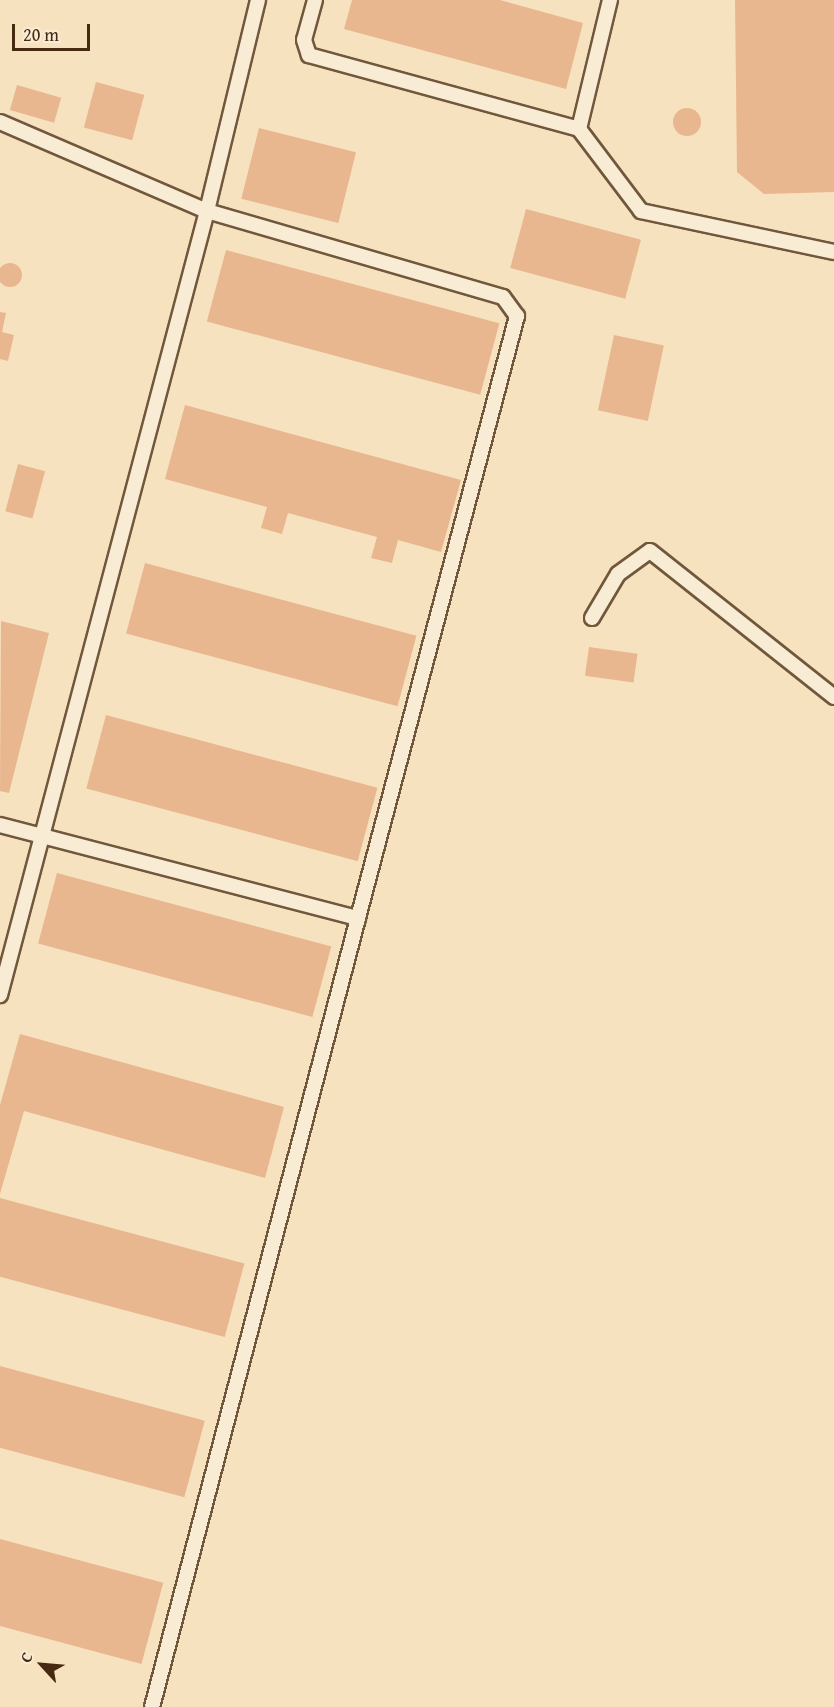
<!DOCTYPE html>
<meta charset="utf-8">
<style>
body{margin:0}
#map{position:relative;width:834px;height:1707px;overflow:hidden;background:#f6e2be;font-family:"Gentium Book Plus",serif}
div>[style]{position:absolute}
.building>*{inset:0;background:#e9b78f;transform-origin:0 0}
.round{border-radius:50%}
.roads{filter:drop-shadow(2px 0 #71573c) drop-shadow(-2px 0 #71573c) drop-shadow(0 2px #71573c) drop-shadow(0 -2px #71573c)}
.service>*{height:14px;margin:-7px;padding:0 7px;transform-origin:7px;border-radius:7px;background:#f9ecd5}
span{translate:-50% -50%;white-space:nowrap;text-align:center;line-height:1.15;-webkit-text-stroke:6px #f9ecd5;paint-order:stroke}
.north{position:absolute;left:12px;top:1635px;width:60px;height:60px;-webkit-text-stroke:4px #f9ecd5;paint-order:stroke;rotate:296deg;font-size:16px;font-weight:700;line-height:24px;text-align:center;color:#452911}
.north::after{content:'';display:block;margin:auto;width:21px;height:27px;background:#452911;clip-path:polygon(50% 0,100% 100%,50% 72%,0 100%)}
.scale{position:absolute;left:12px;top:24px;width:78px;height:27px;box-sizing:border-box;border:3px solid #452911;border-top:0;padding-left:8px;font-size:18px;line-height:21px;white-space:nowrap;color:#452911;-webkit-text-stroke:4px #f9ecd5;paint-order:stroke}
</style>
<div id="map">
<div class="building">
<div style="clip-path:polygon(352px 0,500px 0,583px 23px,566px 89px,344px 29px)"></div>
<div style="clip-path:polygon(735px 0,834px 0,834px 192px,764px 194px,737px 172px)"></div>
<div style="left:96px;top:82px;width:50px;height:47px;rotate:15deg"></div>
<div style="left:17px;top:85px;width:46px;height:26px;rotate:16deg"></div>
<div class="round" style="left:673px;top:108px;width:28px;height:28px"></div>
<div style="left:259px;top:128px;width:100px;height:73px;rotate:14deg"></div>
<div style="left:526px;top:209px;width:119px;height:61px;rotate:15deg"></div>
<div style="left:226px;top:250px;width:283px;height:74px;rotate:15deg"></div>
<div class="round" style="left:-2px;top:263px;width:24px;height:24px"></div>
<div style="clip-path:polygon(0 312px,6px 313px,2px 332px,14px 335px,8px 361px,0 359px)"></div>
<div style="left:614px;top:335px;width:51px;height:77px;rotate:12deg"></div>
<div style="clip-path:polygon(185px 405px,461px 480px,441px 552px,398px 540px,392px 563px,371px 558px,377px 537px,288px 513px,282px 534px,261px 528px,267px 507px,165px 479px)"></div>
<div style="left:18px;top:464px;width:28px;height:49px;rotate:15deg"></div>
<div style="left:145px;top:563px;width:281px;height:73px;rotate:15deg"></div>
<div style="clip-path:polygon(1px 621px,49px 633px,9px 793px,0 791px)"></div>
<div style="left:589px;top:647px;width:49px;height:29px;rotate:8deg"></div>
<div style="left:106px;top:715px;width:281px;height:76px;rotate:15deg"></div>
<div style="left:57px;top:873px;width:284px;height:73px;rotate:15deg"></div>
<div style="clip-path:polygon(20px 1034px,284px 1107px,265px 1178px,24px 1111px,0 1194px,0 1105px)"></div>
<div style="left:0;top:1198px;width:253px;height:76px;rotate:15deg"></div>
<div style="left:0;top:1366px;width:212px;height:79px;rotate:15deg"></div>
<div style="left:0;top:1539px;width:169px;height:84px;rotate:15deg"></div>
</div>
<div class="roads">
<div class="service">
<div style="left:258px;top:0;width:217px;rotate:103.6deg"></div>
<div style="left:207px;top:211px;width:308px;rotate:16.2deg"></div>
<div style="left:503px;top:297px;width:24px;rotate:54deg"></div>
<div style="left:517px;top:316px;width:623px;rotate:104.8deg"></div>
<div style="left:315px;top:0;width:41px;rotate:105.4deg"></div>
<div style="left:304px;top:40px;width:16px;rotate:72deg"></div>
<div style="left:309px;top:55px;width:280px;rotate:15.3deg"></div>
<div style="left:579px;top:129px;width:103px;rotate:52.9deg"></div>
<div style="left:641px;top:211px;width:197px;rotate:12deg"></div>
<div style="left:0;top:122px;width:225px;rotate:23.3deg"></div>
<div style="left:207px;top:211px;width:811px;rotate:104.79deg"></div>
<div style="left:579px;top:129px;width:133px;rotate:-76.5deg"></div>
<div style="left:592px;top:618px;width:51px;rotate:-59.4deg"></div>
<div style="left:618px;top:574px;width:39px;rotate:-36deg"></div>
<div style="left:650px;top:551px;width:235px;rotate:38.4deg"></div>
<div style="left:0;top:825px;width:370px;rotate:14.6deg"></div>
<div style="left:358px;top:918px;width:815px;rotate:104.63deg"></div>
</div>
</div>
<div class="north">С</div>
<div class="scale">20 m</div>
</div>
